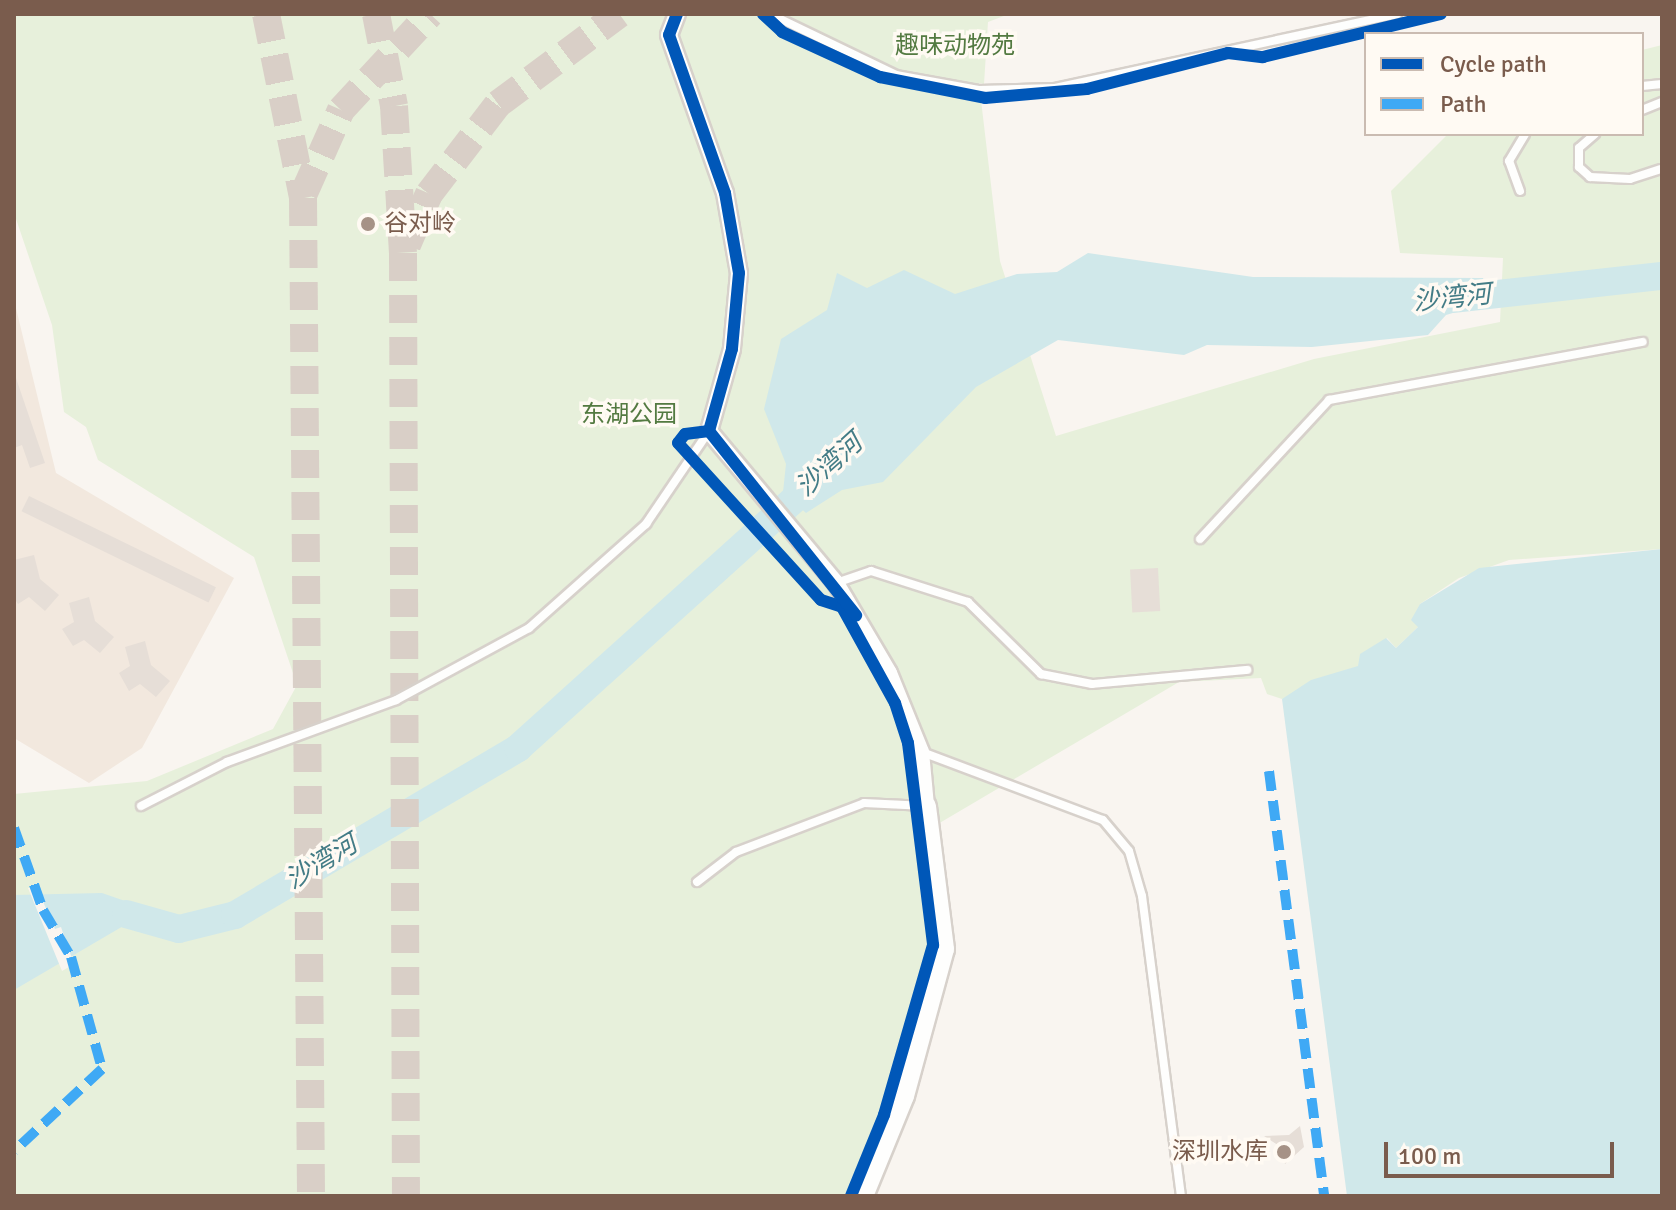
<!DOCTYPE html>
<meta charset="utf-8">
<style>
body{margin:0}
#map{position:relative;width:1676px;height:1210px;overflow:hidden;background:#f9f5f0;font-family:Signika,"Noto Sans SC",sans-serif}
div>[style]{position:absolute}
.residential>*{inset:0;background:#f2e8de}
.green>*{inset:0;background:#e7f0db}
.water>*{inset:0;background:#d0e8ea}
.pier>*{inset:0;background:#f9f5f0}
.river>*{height:28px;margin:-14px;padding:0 14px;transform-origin:14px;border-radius:14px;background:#d0e8ea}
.building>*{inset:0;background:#e6ded7;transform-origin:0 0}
.motorway-tunnel>*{height:28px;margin-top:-14px;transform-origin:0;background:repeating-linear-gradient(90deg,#d9cfc7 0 28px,transparent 0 42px)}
.roads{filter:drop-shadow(2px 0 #d7d1cb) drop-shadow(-2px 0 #d7d1cb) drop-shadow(0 2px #d7d1cb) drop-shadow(0 -2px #d7d1cb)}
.service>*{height:8px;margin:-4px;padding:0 4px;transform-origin:4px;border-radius:4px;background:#fefefd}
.minor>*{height:16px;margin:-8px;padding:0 8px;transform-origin:8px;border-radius:8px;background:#fefefd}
.tertiary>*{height:20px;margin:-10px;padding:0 10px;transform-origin:10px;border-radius:10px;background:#fefefd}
.quiet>*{height:10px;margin-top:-5px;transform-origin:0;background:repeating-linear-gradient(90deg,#3fa9f5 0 20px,transparent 0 30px)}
.cycleway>*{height:12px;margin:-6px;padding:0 6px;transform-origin:6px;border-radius:6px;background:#0057b8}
.dots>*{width:22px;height:22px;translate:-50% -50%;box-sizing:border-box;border:4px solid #fffaf3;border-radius:50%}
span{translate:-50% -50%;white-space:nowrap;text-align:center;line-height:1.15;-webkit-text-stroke:7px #fffaf3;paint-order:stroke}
.park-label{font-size:24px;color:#537a41}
.poi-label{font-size:24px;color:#7a5c4d}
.left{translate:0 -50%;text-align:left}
.right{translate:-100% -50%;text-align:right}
.water-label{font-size:26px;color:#437c86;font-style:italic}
.frame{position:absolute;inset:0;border:16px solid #7a5c4d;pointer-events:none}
.legend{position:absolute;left:1364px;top:32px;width:280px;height:104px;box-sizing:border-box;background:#fffaf3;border:2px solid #cabbb1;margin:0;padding:10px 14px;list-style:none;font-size:24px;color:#7a5c4d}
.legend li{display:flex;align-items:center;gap:16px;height:40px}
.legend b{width:40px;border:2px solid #cabbb1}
.scale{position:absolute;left:1384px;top:1142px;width:230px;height:36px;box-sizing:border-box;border:4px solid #7a5c4d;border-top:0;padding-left:10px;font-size:24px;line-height:28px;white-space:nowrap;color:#7a5c4d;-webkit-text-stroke:6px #fffaf3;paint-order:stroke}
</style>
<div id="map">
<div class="residential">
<div style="clip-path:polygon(14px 300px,56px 473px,234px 578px,142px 748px,89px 783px,14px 738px)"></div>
</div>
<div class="green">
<div style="clip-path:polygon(15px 14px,1009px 14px,988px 22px,984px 84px,979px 83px,1000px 261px,1056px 436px,1314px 359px,1500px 322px,1503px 258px,1400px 253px,1391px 191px,1448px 134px,1642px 134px,1642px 50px,1662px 45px,1662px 549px,1509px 560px,1459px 578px,1420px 604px,1418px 627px,1396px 648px,1387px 638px,1358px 667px,1282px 699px,1267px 694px,1261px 678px,1179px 682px,926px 831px,928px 973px,887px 1108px,850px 1196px,14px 1196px,14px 794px,147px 781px,273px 729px,297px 685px,254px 557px,98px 460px,86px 427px,64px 412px,52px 325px,14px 213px)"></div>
</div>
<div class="water">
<div style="clip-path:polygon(1088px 253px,1253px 277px,1483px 278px,1490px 302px,1446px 315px,1428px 335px,1312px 347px,1207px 345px,1184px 355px,1058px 340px,976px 387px,883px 482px,842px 490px,806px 513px,783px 492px,786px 464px,764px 409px,781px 339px,827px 310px,837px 273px,867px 288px,904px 270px,955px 294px,1017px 274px,1057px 272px)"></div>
<div style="clip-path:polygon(1662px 549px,1662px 1196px,1347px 1196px,1282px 699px,1311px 680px,1358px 666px,1360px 654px,1386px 638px,1396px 648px,1418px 627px,1411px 620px,1420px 604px,1479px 568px)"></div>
<div style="clip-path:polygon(102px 893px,174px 918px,150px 931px,125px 925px,14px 990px,14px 895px)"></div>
</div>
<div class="pier">
<div style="clip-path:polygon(28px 888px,37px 888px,55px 929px,61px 927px,74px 964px,62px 971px)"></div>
</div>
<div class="river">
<div style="left:1452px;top:299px;width:211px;rotate:-6.3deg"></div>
<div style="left:126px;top:914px;width:55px;rotate:15.8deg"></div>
<div style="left:179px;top:929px;width:58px;rotate:-14deg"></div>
<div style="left:235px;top:915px;width:329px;rotate:-30.5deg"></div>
<div style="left:518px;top:748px;width:408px;rotate:-42deg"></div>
</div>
<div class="building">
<div style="clip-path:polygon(16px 378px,45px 463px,30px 468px,22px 445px,14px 448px)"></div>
<div style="left:29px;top:496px;width:208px;height:17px;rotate:26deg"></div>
<div style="clip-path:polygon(34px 555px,40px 579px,59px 595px,45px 611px,29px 597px,18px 604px,14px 598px,14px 560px)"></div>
<div style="left:1158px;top:568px;width:43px;height:28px;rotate:87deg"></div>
<div style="clip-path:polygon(89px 597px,95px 621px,114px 637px,100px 653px,84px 640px,73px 646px,62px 629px,74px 622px,69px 603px)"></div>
<div style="clip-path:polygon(145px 641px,151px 665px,170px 681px,156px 697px,140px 684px,129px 691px,119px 673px,130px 666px,125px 647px)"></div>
<div style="clip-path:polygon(1300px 1126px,1304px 1147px,1285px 1164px,1281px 1147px,1264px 1136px,1289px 1135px)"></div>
</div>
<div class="motorway-tunnel">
<div style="left:266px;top:14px;width:188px;rotate:78.6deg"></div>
<div style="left:303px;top:198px;width:998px;rotate:89.54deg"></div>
<div style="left:376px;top:14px;width:94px;rotate:78.9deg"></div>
<div style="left:394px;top:106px;width:147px;rotate:86.5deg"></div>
<div style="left:403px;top:253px;width:943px;rotate:89.82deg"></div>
<div style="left:304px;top:193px;width:91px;rotate:-66deg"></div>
<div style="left:341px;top:110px;width:131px;rotate:-47.2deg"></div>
<div style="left:407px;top:245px;width:56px;rotate:-66.7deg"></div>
<div style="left:429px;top:194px;width:113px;rotate:-52.5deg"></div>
<div style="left:498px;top:104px;width:151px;rotate:-36.6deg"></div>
</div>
<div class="roads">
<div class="service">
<div style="left:770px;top:14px;width:140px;rotate:25.8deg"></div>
<div style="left:896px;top:75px;width:84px;rotate:10.2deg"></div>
<div style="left:979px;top:90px;width:76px;rotate:-1.5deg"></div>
<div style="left:1055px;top:88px;width:350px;rotate:-12.2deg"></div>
<div style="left:1642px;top:86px;width:20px;rotate:-6deg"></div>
<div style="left:1642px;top:110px;width:22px;rotate:-22deg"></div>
<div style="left:1595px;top:134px;width:21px;rotate:139deg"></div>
<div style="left:1579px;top:148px;width:19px;rotate:90deg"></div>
<div style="left:1579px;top:167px;width:15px;rotate:42deg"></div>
<div style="left:1590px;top:177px;width:40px;rotate:2.9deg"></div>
<div style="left:1630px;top:179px;width:32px;rotate:-18deg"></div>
<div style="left:1520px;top:191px;width:32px;rotate:-110deg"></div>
<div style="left:1509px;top:161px;width:31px;rotate:-59deg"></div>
<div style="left:1200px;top:539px;width:190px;rotate:-47.1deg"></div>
<div style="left:1329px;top:400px;width:319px;rotate:-10.5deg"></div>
<div style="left:836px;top:583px;width:37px;rotate:-19deg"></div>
<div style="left:871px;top:571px;width:102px;rotate:17.7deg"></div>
<div style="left:968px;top:602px;width:103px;rotate:44.6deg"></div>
<div style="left:1041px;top:674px;width:52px;rotate:11.1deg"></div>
<div style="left:1092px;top:684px;width:156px;rotate:-5.2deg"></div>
<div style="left:922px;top:752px;width:193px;rotate:20.6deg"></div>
<div style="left:1103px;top:820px;width:40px;rotate:50deg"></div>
<div style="left:1129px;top:851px;width:47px;rotate:73.9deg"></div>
<div style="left:1142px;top:896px;width:303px;rotate:82.6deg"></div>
<div style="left:141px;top:806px;width:97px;rotate:-27.1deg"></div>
<div style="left:227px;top:762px;width:180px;rotate:-20.1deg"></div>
<div style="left:396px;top:700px;width:151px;rotate:-28.4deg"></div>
<div style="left:529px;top:628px;width:157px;rotate:-41.6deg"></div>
<div style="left:646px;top:524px;width:112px;rotate:-55.9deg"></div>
<div style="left:697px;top:882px;width:49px;rotate:-37.6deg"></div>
<div style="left:736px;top:852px;width:137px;rotate:-20.9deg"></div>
<div style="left:864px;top:803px;width:62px;rotate:2.8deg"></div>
</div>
<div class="minor">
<div style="left:677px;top:14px;width:22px;rotate:111deg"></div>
<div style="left:669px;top:35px;width:168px;rotate:70.5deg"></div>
<div style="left:725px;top:193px;width:81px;rotate:80.1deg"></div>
<div style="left:739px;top:273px;width:76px;rotate:95.3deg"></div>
<div style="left:732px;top:349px;width:85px;rotate:105.7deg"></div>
<div style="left:709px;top:431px;width:198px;rotate:50.1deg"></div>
<div style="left:836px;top:583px;width:104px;rotate:59.5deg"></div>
<div style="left:889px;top:673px;width:85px;rotate:67.9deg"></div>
<div style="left:921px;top:752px;width:54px;rotate:84.7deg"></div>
</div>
<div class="tertiary">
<div style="left:863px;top:1196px;width:108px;rotate:-67.7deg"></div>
<div style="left:904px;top:1096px;width:152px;rotate:-74.8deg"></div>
<div style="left:944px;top:949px;width:144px;rotate:-97.2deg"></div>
</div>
</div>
<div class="quiet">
<div style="left:1269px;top:771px;width:429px;rotate:82.6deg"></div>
<div style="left:14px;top:828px;width:87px;rotate:70.5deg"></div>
<div style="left:43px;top:910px;width:55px;rotate:59.2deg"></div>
<div style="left:71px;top:957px;width:116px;rotate:74.5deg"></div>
<div style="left:102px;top:1069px;width:120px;rotate:137deg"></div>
</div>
<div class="cycleway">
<div style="left:677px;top:14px;width:22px;rotate:111deg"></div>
<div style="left:669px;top:35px;width:168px;rotate:70.5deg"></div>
<div style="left:725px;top:193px;width:81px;rotate:80.1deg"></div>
<div style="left:739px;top:273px;width:76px;rotate:95.3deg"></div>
<div style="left:732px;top:349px;width:85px;rotate:105.7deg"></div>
<div style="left:763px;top:14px;width:26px;rotate:43deg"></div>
<div style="left:782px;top:32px;width:108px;rotate:24.7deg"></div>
<div style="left:880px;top:77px;width:107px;rotate:11.3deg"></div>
<div style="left:985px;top:98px;width:102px;rotate:-5deg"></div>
<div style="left:1087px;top:89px;width:146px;rotate:-14.3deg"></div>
<div style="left:1228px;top:53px;width:35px;rotate:7deg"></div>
<div style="left:1263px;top:57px;width:183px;rotate:-13.6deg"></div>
<div style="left:709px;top:431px;width:24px;rotate:173deg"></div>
<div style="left:685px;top:434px;width:11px;rotate:128deg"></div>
<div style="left:678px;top:443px;width:212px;rotate:47.7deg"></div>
<div style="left:821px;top:600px;width:22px;rotate:18deg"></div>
<div style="left:842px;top:607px;width:110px;rotate:61.1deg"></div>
<div style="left:895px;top:703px;width:42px;rotate:72deg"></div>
<div style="left:908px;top:743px;width:204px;rotate:82.9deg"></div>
<div style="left:933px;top:945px;width:177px;rotate:106.1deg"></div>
<div style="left:884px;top:1115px;width:87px;rotate:112.2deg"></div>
<div style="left:709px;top:431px;width:236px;rotate:51.4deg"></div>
</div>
<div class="dots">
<div style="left:368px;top:224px;background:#a69286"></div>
<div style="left:1284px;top:1152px;background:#a69286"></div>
</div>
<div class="park-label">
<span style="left:955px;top:46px">趣味动物苑</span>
<span style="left:629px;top:415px">东湖公园</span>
</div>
<div class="poi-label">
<span class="left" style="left:384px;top:224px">谷对岭</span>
<span class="right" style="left:1268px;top:1152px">深圳水库</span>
</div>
<div class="water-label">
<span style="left:1452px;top:299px;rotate:-6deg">沙湾河</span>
<span style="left:830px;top:466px;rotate:-42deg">沙湾河</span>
<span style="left:322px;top:863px;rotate:-31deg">沙湾河</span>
</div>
<div class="frame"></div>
<ul class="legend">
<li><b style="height:10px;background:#0057b8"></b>Cycle path</li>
<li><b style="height:10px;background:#3fa9f5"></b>Path</li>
</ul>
<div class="scale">100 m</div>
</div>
